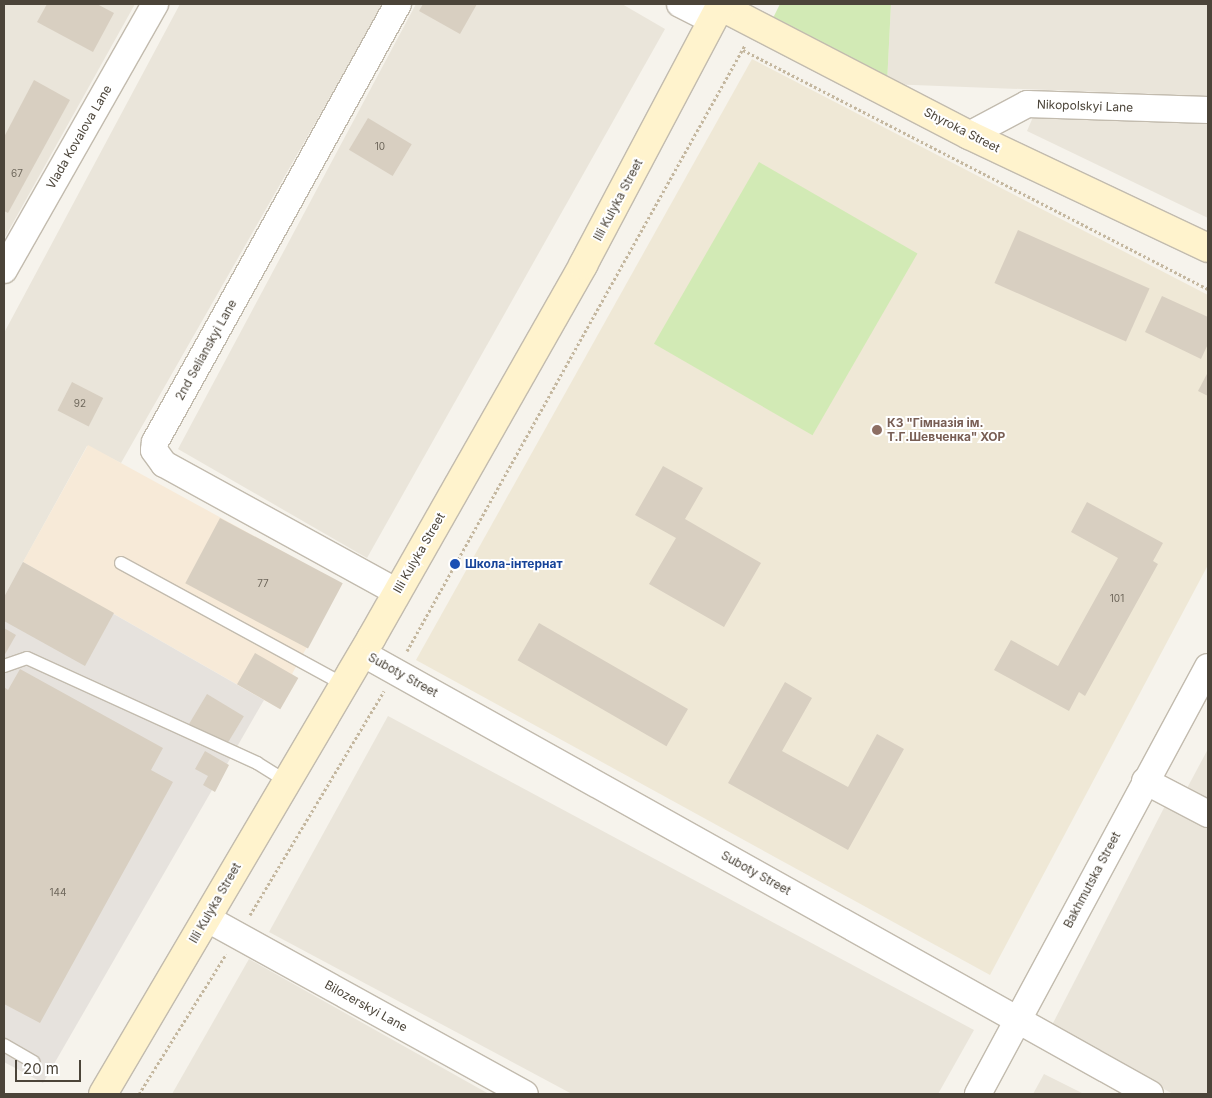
<!DOCTYPE html>
<meta charset="utf-8">
<style>
body{margin:0}
#map{position:relative;width:1212px;height:1098px;overflow:hidden;background:#f6f3ec;font-family:Inter,sans-serif}
div>[style]{position:absolute}
.residential>*{inset:0;background:#eae5da}
.commercial>*{inset:0;background:#f7ead8}
.industrial>*{inset:0;background:#e6e2dd}
.education>*{inset:0;background:#efe8d6}
.green>*{inset:0;background:#d2eab5;transform-origin:0 0}
.building>*{inset:0;background:#d8cfc1;transform-origin:0 0}
.path>*{height:3px;margin-top:-1.5px;transform-origin:0;background:repeating-linear-gradient(90deg,#c4b79f 0 2.5px,transparent 0 5px)}
.roads{filter:drop-shadow(1px 0 #c2bbae) drop-shadow(-1px 0 #c2bbae) drop-shadow(0 1px #c2bbae) drop-shadow(0 -1px #c2bbae)}
.lane>*{height:12px;margin:-6px;padding:0 6px;transform-origin:6px;border-radius:6px;background:#fff}
.street>*{height:26px;margin:-13px;padding:0 13px;transform-origin:13px;border-radius:13px;background:#fff}
.secondary>*{height:28px;margin:-14px;padding:0 14px;transform-origin:14px;border-radius:14px;background:#fff3cd}
.dots>*{width:14px;height:14px;translate:-50% -50%;box-sizing:border-box;border:2px solid #fff;border-radius:50%}
span{translate:-50% -50%;white-space:nowrap;text-align:center;line-height:1.15;-webkit-text-stroke:4px #fff;paint-order:stroke}
.number-label{font-size:10px;color:#6e675b}
.number-label span{-webkit-text-stroke-width:0}
.street-label{font-size:12px;color:#4b4439}
.education-label{font-size:12px;color:#785e54;font-weight:700}
.left{translate:0 -50%;text-align:left}
.transit-label{font-size:12px;color:#164399;font-weight:700}
.frame{position:absolute;inset:0;border:5px solid #4b4439;pointer-events:none}
.scale{position:absolute;left:15px;top:1060px;width:66px;height:22px;box-sizing:border-box;border:2px solid #4b4439;border-top:0;padding-left:6px;font-size:15px;line-height:18px;white-space:nowrap;color:#4b4439;-webkit-text-stroke:4px #fff;paint-order:stroke}
</style>
<div id="map">
<div class="residential">
<div style="clip-path:polygon(4px 4px,135px 4px,4px 239px)"></div>
<div style="clip-path:polygon(180px 4px,383px 4px,121px 463px,87px 446px,4px 597px,4px 333px)"></div>
<div style="clip-path:polygon(416px 4px,622px 4px,665px 29px,367px 558px,178px 449px)"></div>
<div style="clip-path:polygon(891px 4px,1208px 4px,1208px 96px,887px 84px)"></div>
<div style="clip-path:polygon(1033px 117px,1208px 123px,1208px 218px,1027px 131px)"></div>
<div style="clip-path:polygon(388px 716px,974px 1030px,938px 1094px,572px 1094px,269px 932px)"></div>
<div style="clip-path:polygon(1208px 749px,1208px 804px,1185px 792px)"></div>
<div style="clip-path:polygon(1167px 802px,1208px 824px,1208px 1094px,1173px 1094px,1051px 1027px)"></div>
<div style="clip-path:polygon(249px 959px,489px 1094px,172px 1094px)"></div>
<div style="clip-path:polygon(1044px 1074px,1084px 1094px,1033px 1094px)"></div>
</div>
<div class="commercial">
<div style="clip-path:polygon(88px 445px,342px 584px,292px 674px,298px 678px,280px 709px,23px 562px)"></div>
</div>
<div class="industrial">
<div style="clip-path:polygon(23px 562px,264px 700px,43px 1083px,4px 1062px,4px 597px)"></div>
</div>
<div class="education">
<div style="clip-path:polygon(752px 59px,1208px 295px,1208px 565px,990px 975px,416px 660px)"></div>
</div>
<div class="green">
<div style="clip-path:polygon(780px 4px,891px 4px,887px 84px,772px 20px)"></div>
<div style="left:759px;top:162px;width:183px;height:210px;rotate:30deg"></div>
</div>
<div class="building">
<div style="clip-path:polygon(47px 4px,97px 4px,114px 13px,93px 52px,37px 22px)"></div>
<div style="clip-path:polygon(423px 4px,477px 4px,460px 34px,419px 11px)"></div>
<div style="clip-path:polygon(34px 80px,70px 100px,8px 213px,4px 211px,4px 137px)"></div>
<div style="left:368px;top:118px;width:51px;height:37px;rotate:31deg"></div>
<div style="left:1018px;top:230px;width:144px;height:58px;rotate:24deg"></div>
<div style="clip-path:polygon(1162px 296px,1208px 317px,1208px 344px,1201px 359px,1145px 332px)"></div>
<div style="clip-path:polygon(1208px 372px,1208px 396px,1198px 391px)"></div>
<div style="left:72px;top:382px;width:35px;height:32px;rotate:27deg"></div>
<div style="clip-path:polygon(663px 466px,703px 488px,685px 519px,761px 563px,724px 627px,649px 584px,676px 538px,635px 515px)"></div>
<div style="clip-path:polygon(1087px 502px,1163px 543px,1153px 561px,1158px 564px,1085px 696px,1079px 692px,1069px 711px,994px 670px,1011px 640px,1058px 666px,1118px 558px,1071px 532px)"></div>
<div style="left:220px;top:518px;width:139px;height:74px;rotate:28deg"></div>
<div style="clip-path:polygon(23px 562px,114px 613px,85px 666px,4px 621px,4px 597px)"></div>
<div style="left:539px;top:623px;width:172px;height:43px;rotate:30deg"></div>
<div style="clip-path:polygon(4px 628px,16px 635px,4px 656px)"></div>
<div style="left:255px;top:653px;width:50px;height:36px;rotate:30deg"></div>
<div style="clip-path:polygon(20px 669px,163px 748px,151px 770px,173px 782px,40px 1023px,4px 1004px,4px 687px,8px 690px)"></div>
<div style="clip-path:polygon(785px 682px,812px 698px,782px 751px,848px 787px,877px 734px,904px 749px,848px 850px,728px 783px)"></div>
<div style="left:207px;top:694px;width:43px;height:37px;rotate:31deg"></div>
<div style="clip-path:polygon(205px 751px,229px 765px,215px 792px,203px 785px,208px 776px,195px 769px)"></div>
</div>
<div class="path">
<div style="left:743px;top:50px;width:523px;rotate:27.2deg"></div>
<div style="left:407px;top:651px;width:694px;rotate:-60.85deg"></div>
<div style="left:250px;top:915px;width:261px;rotate:-59.1deg"></div>
<div style="left:139px;top:1094px;width:165px;rotate:-58.1deg"></div>
</div>
<div class="roads">
<div class="lane">
<div style="left:121px;top:563px;width:253px;rotate:28.6deg"></div>
<div style="left:4px;top:666px;width:24px;rotate:-19deg"></div>
<div style="left:27px;top:658px;width:253px;rotate:24.5deg"></div>
<div style="left:257px;top:763px;width:34px;rotate:32deg"></div>
<div style="left:4px;top:1045px;width:34px;rotate:30deg"></div>
</div>
<div class="street">
<div style="left:680px;top:4px;width:36px;rotate:27deg"></div>
<div style="left:969px;top:135px;width:66px;rotate:-28.1deg"></div>
<div style="left:1027px;top:104px;width:181px;rotate:1.9deg"></div>
<div style="left:4px;top:270px;width:306px;rotate:-60.4deg"></div>
<div style="left:397px;top:592px;width:266px;rotate:-151.2deg"></div>
<div style="left:164px;top:464px;width:17px;rotate:-126deg"></div>
<div style="left:154px;top:450px;width:8px;rotate:-83deg"></div>
<div style="left:155px;top:442px;width:501px;rotate:-60.98deg"></div>
<div style="left:362px;top:653px;width:903px;rotate:29.23deg"></div>
<div style="left:1145px;top:781px;width:71px;rotate:27.6deg"></div>
<div style="left:206px;top:918px;width:364px;rotate:28.9deg"></div>
<div style="left:978px;top:1094px;width:485px;rotate:-61.7deg"></div>
</div>
<div class="secondary">
<div style="left:720px;top:6px;width:280px;rotate:27.4deg"></div>
<div style="left:969px;top:135px;width:264px;rotate:25.3deg"></div>
<div style="left:103px;top:1094px;width:530px;rotate:-59.52deg"></div>
<div style="left:372px;top:637px;width:428px;rotate:-60.4deg"></div>
<div style="left:583px;top:265px;width:295px;rotate:-62.1deg"></div>
</div>
</div>
<div class="dots">
<div style="left:877px;top:430px;background:#8d6e63"></div>
<div style="left:455px;top:564px;background:#1a4fb4"></div>
</div>
<div class="number-label">
<span style="left:380px;top:147px">10</span>
<span style="left:17px;top:174px">67</span>
<span style="left:80px;top:404px">92</span>
<span style="left:263px;top:584px">77</span>
<span style="left:1117px;top:599px">101</span>
<span style="left:58px;top:893px">144</span>
</div>
<div class="street-label">
<span style="left:1085px;top:106px;rotate:2deg">Nikopolskyi Lane</span>
<span style="left:962px;top:130px;rotate:27deg">Shyroka Street</span>
<span style="left:79px;top:137px;rotate:-60deg">Vlada Kovalova Lane</span>
<span style="left:618px;top:200px;rotate:-62deg">Illi Kulyka Street</span>
<span style="left:206px;top:350px;rotate:-61deg">2nd Selianskyi Lane</span>
<span style="left:419px;top:553px;rotate:-60deg">Illi Kulyka Street</span>
<span style="left:403px;top:675px;rotate:29deg">Suboty Street</span>
<span style="left:756px;top:873px;rotate:29deg">Suboty Street</span>
<span style="left:1092px;top:880px;rotate:-62deg">Bakhmutska Street</span>
<span style="left:215px;top:903px;rotate:-60deg">Illi Kulyka Street</span>
<span style="left:366px;top:1006px;rotate:29deg">Bilozerskyi Lane</span>
</div>
<div class="education-label">
<span class="left" style="left:887px;top:430px">КЗ "Гімназія ім.<br>Т.Г.Шевченка" ХОР</span>
</div>
<div class="transit-label">
<span class="left" style="left:465px;top:564px">Школа-інтернат</span>
</div>
<div class="frame"></div>
<div class="scale">20 m</div>
</div>
